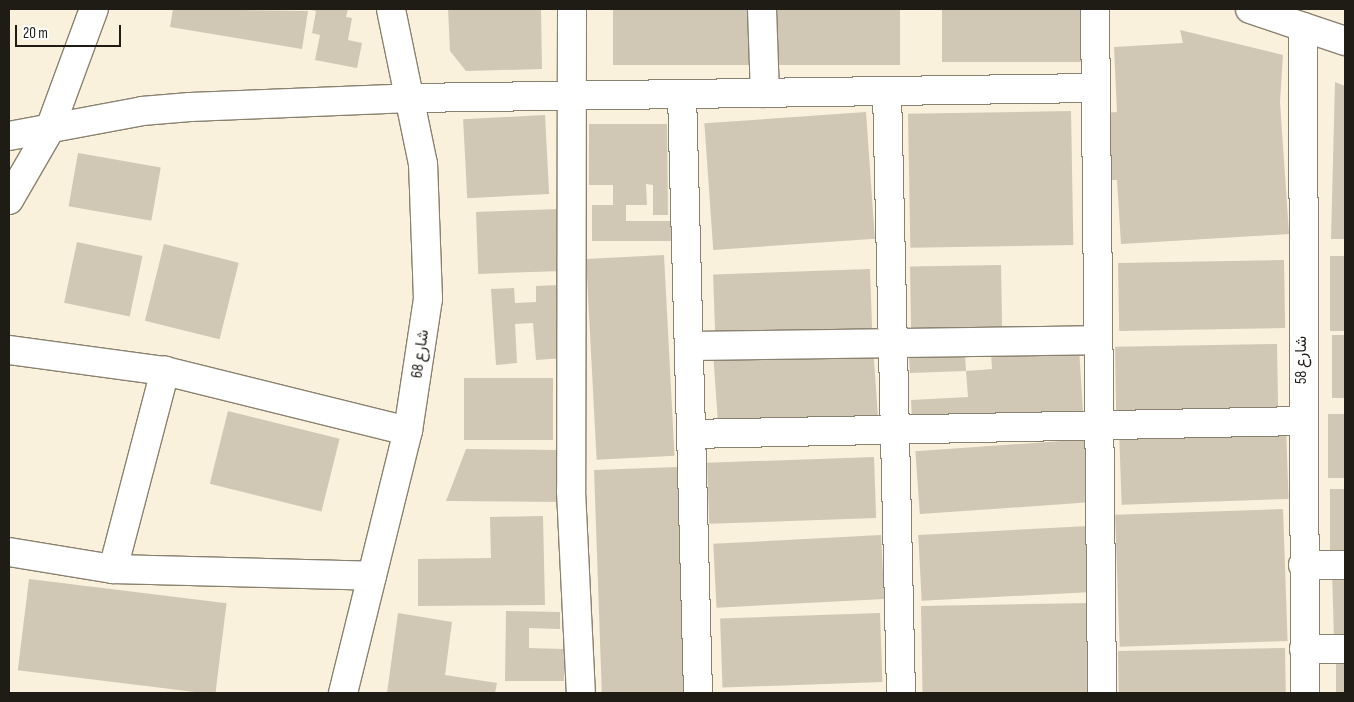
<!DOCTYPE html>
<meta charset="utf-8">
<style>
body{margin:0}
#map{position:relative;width:1354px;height:702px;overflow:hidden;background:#faf1dc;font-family:"Sofia Sans Condensed",Vazirmatn,sans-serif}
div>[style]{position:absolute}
.building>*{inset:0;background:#d0c7b4;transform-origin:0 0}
.roads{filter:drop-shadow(1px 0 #8a8270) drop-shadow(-1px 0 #8a8270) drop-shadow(0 1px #8a8270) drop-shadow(0 -1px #8a8270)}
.minor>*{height:28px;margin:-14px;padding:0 14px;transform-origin:14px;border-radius:14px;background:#fff}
span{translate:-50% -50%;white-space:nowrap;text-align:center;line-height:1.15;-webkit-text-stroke:4px #fff;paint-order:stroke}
.street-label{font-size:16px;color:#1f1c15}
.frame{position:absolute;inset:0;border:10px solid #1f1c15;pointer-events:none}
.scale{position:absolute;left:15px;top:25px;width:106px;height:22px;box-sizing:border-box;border:2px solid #1f1c15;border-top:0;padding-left:6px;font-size:15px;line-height:18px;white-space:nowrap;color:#1f1c15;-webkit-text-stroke:4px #fff;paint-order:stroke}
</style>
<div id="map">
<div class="building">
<div style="clip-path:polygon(173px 9px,308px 11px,302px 49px,170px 27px)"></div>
<div style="clip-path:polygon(307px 9px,348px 9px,346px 17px,352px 18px,348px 40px,362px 43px,357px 68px,315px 60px,320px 35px,312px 33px,316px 11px)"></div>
<div style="clip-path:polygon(448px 9px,541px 9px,542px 69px,466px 71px,450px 51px)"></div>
<div style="left:613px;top:9px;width:142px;height:56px"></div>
<div style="left:772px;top:9px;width:128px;height:56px"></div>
<div style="left:942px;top:9px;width:140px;height:53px"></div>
<div style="clip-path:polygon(1180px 30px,1283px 55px,1280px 102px,1289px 234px,1121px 244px,1117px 180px,1107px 180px,1103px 113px,1117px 112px,1114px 47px,1183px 43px)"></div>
<div style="clip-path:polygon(1335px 82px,1345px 86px,1345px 239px,1331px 239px)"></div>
<div style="left:1071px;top:111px;width:134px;height:163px;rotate:89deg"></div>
<div style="left:866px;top:112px;width:127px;height:162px;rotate:86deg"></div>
<div style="left:545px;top:115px;width:79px;height:82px;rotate:87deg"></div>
<div style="clip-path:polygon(589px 124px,667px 124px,668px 215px,653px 215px,653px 185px,646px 184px,647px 205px,626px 205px,626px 221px,671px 221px,672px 241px,592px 241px,592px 205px,613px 205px,613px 185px,589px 185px)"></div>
<div style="left:78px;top:153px;width:84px;height:54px;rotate:10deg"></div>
<div style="left:560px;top:209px;width:62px;height:84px;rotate:88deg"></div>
<div style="left:77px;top:242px;width:67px;height:62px;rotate:12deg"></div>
<div style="left:164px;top:244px;width:77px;height:79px;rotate:14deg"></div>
<div style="left:664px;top:255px;width:201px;height:78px;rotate:87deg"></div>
<div style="left:1330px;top:256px;width:15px;height:75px"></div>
<div style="left:1284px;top:260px;width:68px;height:166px;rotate:89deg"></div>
<div style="left:1001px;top:265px;width:67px;height:91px;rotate:89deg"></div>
<div style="left:870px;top:269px;width:65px;height:157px;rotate:88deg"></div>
<div style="clip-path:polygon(560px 285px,564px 358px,536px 360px,533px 323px,515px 324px,517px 363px,496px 365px,491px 289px,514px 288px,515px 303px,536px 302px,536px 286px)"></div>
<div style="left:1332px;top:335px;width:13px;height:63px"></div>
<div style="left:1277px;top:344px;width:64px;height:162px;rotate:89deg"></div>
<div style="left:873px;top:346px;width:70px;height:160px;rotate:86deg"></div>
<div style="clip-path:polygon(1079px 348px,1083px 412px,912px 419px,911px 400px,968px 397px,966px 371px,910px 373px,909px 358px,965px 355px,966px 371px,992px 369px,991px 352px)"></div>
<div style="left:464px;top:378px;width:89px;height:62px"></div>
<div style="left:228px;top:411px;width:115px;height:75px;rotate:14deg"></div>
<div style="left:1328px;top:414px;width:17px;height:64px"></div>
<div style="left:1286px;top:426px;width:73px;height:167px;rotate:88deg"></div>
<div style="left:1091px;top:439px;width:63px;height:176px;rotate:86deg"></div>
<div style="clip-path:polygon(466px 449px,563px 450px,563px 502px,446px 501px)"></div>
<div style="left:874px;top:457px;width:61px;height:167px;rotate:88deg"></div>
<div style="left:678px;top:467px;width:226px;height:84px;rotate:88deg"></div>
<div style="left:1330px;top:489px;width:15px;height:71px"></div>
<div style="left:1283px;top:509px;width:132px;height:168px;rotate:88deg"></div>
<div style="clip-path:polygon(543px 516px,545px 605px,418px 606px,418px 559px,491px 558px,490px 517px)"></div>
<div style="left:1089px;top:526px;width:66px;height:171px;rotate:87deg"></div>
<div style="left:881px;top:535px;width:64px;height:168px;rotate:87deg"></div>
<div style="clip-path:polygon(1332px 570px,1345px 570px,1345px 641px,1334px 641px)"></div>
<div style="left:29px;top:579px;width:199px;height:92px;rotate:7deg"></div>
<div style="left:1093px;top:603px;width:90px;height:172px;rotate:89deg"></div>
<div style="clip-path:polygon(506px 611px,560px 612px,560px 629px,529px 628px,529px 648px,564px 649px,564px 681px,505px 681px)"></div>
<div style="clip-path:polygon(398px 613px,452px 622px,445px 675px,497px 683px,495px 693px,387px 693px)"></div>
<div style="left:880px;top:613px;width:69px;height:160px;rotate:88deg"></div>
<div style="left:1285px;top:648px;width:45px;height:167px;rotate:89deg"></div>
<div style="left:1345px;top:657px;width:36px;height:9px;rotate:90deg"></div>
</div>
<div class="roads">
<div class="minor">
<div style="left:572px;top:9px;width:482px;rotate:90.1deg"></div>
<div style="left:571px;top:491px;width:202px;rotate:87.2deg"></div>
<div style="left:762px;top:9px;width:84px;rotate:88deg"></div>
<div style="left:1095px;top:9px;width:684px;rotate:89.41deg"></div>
<div style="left:1250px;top:9px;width:100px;rotate:18.6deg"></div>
<div style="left:1303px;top:27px;width:666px;rotate:89.83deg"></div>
<div style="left:887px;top:91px;width:602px;rotate:88.67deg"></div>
<div style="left:682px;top:94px;width:599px;rotate:88.47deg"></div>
<div style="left:9px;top:136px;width:135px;rotate:-10.6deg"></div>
<div style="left:142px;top:111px;width:48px;rotate:-4.8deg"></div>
<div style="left:190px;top:107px;width:221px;rotate:-2.3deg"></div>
<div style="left:411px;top:98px;width:684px;rotate:-0.84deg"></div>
<div style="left:9px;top:200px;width:80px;rotate:-59.9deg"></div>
<div style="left:49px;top:131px;width:130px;rotate:-69.8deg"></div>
<div style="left:689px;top:346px;width:409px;rotate:-0.8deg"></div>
<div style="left:9px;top:350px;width:157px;rotate:7.7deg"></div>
<div style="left:165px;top:371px;width:250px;rotate:13.9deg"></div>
<div style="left:691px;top:434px;width:611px;rotate:-1.22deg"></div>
<div style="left:9px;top:552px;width:105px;rotate:9.3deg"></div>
<div style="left:113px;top:569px;width:259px;rotate:1.5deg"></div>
<div style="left:1303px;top:565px;width:42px"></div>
<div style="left:113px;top:569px;width:205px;rotate:-75.3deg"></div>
<div style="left:1304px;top:649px;width:41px"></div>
<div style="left:343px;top:693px;width:270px;rotate:-76.1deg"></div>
<div style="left:408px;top:431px;width:134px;rotate:-81.4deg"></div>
<div style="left:428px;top:299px;width:135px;rotate:-92.1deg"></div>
<div style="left:423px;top:164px;width:158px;rotate:-101.7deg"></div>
</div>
</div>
<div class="street-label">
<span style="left:421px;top:354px;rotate:-82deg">شارع 68</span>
<span style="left:1302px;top:360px;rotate:-90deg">شارع 58</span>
</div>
<div class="frame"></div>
<div class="scale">20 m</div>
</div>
